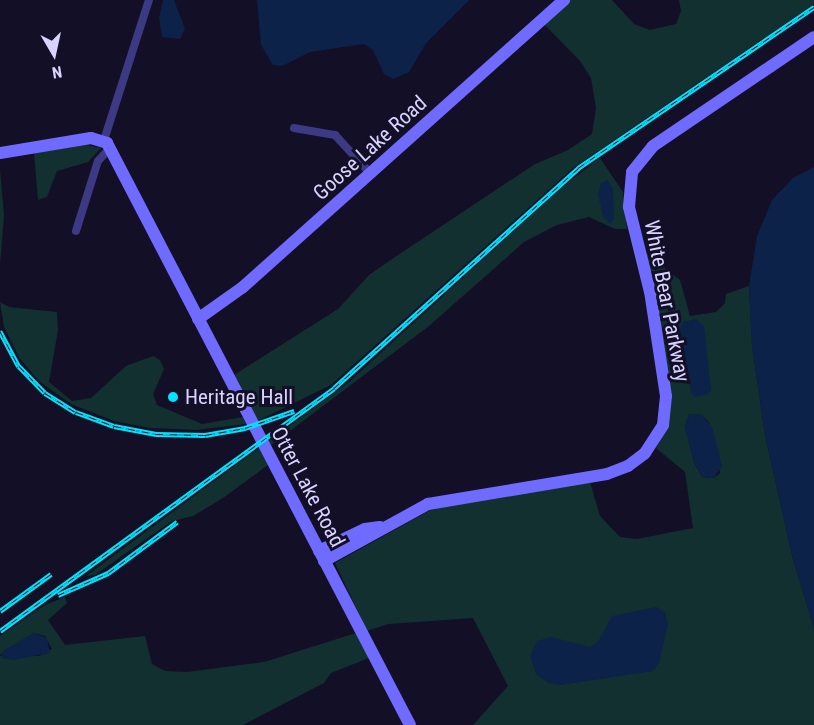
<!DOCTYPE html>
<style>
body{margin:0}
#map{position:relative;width:814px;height:725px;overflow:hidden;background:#130f26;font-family:"Roboto Condensed",sans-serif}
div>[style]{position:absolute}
.green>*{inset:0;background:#12302f}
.water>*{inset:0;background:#0c2248}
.street>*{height:8px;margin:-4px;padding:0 4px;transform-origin:4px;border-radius:4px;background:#3d3a85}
.secondary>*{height:12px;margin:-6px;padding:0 6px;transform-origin:6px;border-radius:6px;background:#6f6bff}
.rail>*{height:4.5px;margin-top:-2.25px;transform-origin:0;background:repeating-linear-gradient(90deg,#130f26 0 7px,#00e5ff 0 14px);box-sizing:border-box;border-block:2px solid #00e5ff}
.dots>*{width:16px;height:16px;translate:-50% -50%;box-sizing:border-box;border:3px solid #130f26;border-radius:50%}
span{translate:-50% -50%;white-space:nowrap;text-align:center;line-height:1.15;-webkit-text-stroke:6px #130f26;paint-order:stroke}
.street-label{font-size:21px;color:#d9d4ff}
.poi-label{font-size:21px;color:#d9d4ff}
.left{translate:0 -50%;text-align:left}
.north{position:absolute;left:24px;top:24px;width:60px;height:60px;-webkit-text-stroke:4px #130f26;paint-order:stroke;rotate:171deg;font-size:16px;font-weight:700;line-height:24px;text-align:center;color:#d9d4ff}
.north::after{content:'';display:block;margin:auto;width:21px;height:27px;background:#d9d4ff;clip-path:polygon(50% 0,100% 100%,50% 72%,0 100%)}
</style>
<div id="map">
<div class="green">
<div style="clip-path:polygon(571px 0,612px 0,634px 24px,650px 30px,676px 24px,681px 11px,679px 0,814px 0,814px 4px,573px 168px,331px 385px,257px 421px,234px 375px,338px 309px,369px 275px,395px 257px,535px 164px,568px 150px,592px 134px,596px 108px,591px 78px,580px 61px,544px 24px)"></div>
<div style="clip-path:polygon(86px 145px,101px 148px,88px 162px,57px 171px,47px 197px,38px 200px,34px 153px)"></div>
<div style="clip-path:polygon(600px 158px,623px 192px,627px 229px,615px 229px,589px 217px,557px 225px,524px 242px,429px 326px,270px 446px,268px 442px,349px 382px,560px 189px)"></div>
<div style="clip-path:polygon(0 169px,4px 216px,0 265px)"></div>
<div style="clip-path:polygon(evenodd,646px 253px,680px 280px,690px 316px,716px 312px,725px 303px,726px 294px,749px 286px,752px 345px,765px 435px,793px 559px,814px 628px,814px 725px,473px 725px,508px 686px,473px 618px,388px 624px,367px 631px,335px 563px,436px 507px,590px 482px,600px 516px,620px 537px,637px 539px,693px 528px,685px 472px,656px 448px,668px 426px,672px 397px,646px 253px,689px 414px,702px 415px,709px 422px,720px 473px,714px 478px,702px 477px,694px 462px,685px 427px,689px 414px)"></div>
<div style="clip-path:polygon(0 302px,9px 307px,57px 312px,58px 330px,49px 382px,72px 401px,91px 398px,126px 366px,153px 356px,160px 360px,164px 369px,153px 394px,157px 405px,202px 424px,243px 417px,246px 424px,196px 430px,150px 428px,114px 421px,71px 404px,39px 381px,20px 359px,4px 327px)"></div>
<div style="clip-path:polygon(259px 448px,268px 465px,223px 498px,193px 516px,172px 521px,95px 575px,86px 576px)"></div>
<div style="clip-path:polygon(65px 597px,67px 603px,48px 620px,65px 645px,145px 636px,152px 664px,165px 671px,187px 672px,264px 662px,356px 633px,369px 658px,331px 673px,324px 683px,243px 725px,0 725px,0 656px,39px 656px,52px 649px,45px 636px,34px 633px,0 655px,0 636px,45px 605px)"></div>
</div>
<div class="water">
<div style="clip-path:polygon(163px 0,174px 0,185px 29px,180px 39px,162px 37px,159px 18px)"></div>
<div style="clip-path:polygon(257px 0,469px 0,426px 43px,409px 72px,393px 79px,384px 74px,373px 50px,364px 44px,310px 52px,282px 66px,273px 65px,261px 45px)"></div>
<div style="clip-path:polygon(814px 167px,814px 628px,793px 559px,765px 435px,752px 345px,749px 286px,757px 236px,772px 200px,793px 178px)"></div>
<div style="clip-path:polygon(608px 180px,613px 189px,614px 220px,610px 224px,603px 216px,598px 194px,601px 183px)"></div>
<div style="clip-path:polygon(696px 319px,704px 326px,711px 390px,707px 395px,695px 397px,691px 393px,680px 329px,683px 322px)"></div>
<div style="clip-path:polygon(689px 414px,702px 415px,712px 427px,722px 466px,714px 478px,702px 477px,694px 462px,685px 427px)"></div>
<div style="clip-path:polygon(656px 607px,665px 612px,668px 625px,659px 663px,653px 671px,561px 685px,548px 683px,536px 674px,530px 656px,537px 641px,551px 637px,590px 647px,598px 642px,612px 616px)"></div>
<div style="clip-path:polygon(34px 633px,47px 638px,50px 653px,13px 660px,1px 658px,3px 651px)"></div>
</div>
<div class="street">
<div style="left:294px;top:128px;width:42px;rotate:9.7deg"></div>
<div style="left:335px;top:135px;width:53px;rotate:47.3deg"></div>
<div style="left:104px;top:140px;width:147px;rotate:-72.2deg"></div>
<div style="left:76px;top:231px;width:73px;rotate:-72.6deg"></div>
<div style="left:98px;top:161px;width:18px;rotate:-47deg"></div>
</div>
<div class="secondary">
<div style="left:0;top:153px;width:92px;rotate:-9.4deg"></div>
<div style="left:91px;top:138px;width:17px;rotate:17deg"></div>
<div style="left:107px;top:143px;width:656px;rotate:62.5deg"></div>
<div style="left:198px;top:319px;width:55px;rotate:-35.4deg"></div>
<div style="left:243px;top:287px;width:431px;rotate:-41.8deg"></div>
<div style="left:319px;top:551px;width:51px;rotate:-25.6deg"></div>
<div style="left:365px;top:529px;width:15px;rotate:-8deg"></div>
<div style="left:324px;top:561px;width:119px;rotate:-28.7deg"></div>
<div style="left:428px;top:504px;width:181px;rotate:-9.5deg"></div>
<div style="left:607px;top:474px;width:22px;rotate:-21deg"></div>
<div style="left:628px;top:466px;width:21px;rotate:-37deg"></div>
<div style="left:645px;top:453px;width:33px;rotate:-57deg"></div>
<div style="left:663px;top:425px;width:29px;rotate:-84deg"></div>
<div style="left:666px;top:396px;width:105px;rotate:-98.7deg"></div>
<div style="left:650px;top:292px;width:88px;rotate:-103.9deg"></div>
<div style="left:629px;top:207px;width:35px;rotate:-85deg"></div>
<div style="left:632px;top:172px;width:33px;rotate:-51deg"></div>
<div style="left:653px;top:146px;width:194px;rotate:-34.1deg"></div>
</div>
<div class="rail">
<div style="left:0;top:331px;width:40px;rotate:62deg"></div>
<div style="left:19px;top:366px;width:37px;rotate:46deg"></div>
<div style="left:45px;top:393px;width:36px;rotate:32deg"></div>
<div style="left:76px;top:412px;width:40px;rotate:20.2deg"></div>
<div style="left:114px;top:426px;width:43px;rotate:10.8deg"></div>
<div style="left:156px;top:434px;width:49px;rotate:1.2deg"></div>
<div style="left:205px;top:435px;width:41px;rotate:-9.9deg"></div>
<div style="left:245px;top:428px;width:52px;rotate:-19.1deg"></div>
<div style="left:58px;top:595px;width:55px;rotate:-23.7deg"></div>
<div style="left:108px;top:573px;width:86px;rotate:-36.5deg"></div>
<div style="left:0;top:611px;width:63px;rotate:-36deg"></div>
<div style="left:0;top:631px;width:413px;rotate:-36deg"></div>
<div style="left:334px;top:388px;width:329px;rotate:-42deg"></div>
<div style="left:578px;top:168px;width:286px;rotate:-34.3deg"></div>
</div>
<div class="dots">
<div style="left:173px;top:397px;background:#00e5ff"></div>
</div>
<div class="street-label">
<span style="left:370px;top:148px;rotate:-42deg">Goose Lake Road</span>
<span style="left:667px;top:301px;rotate:79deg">White Bear Parkway</span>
<span style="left:308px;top:487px;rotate:62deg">Otter Lake Road</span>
</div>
<div class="poi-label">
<span class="left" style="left:185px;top:397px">Heritage Hall</span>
</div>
<div class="north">N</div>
</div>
